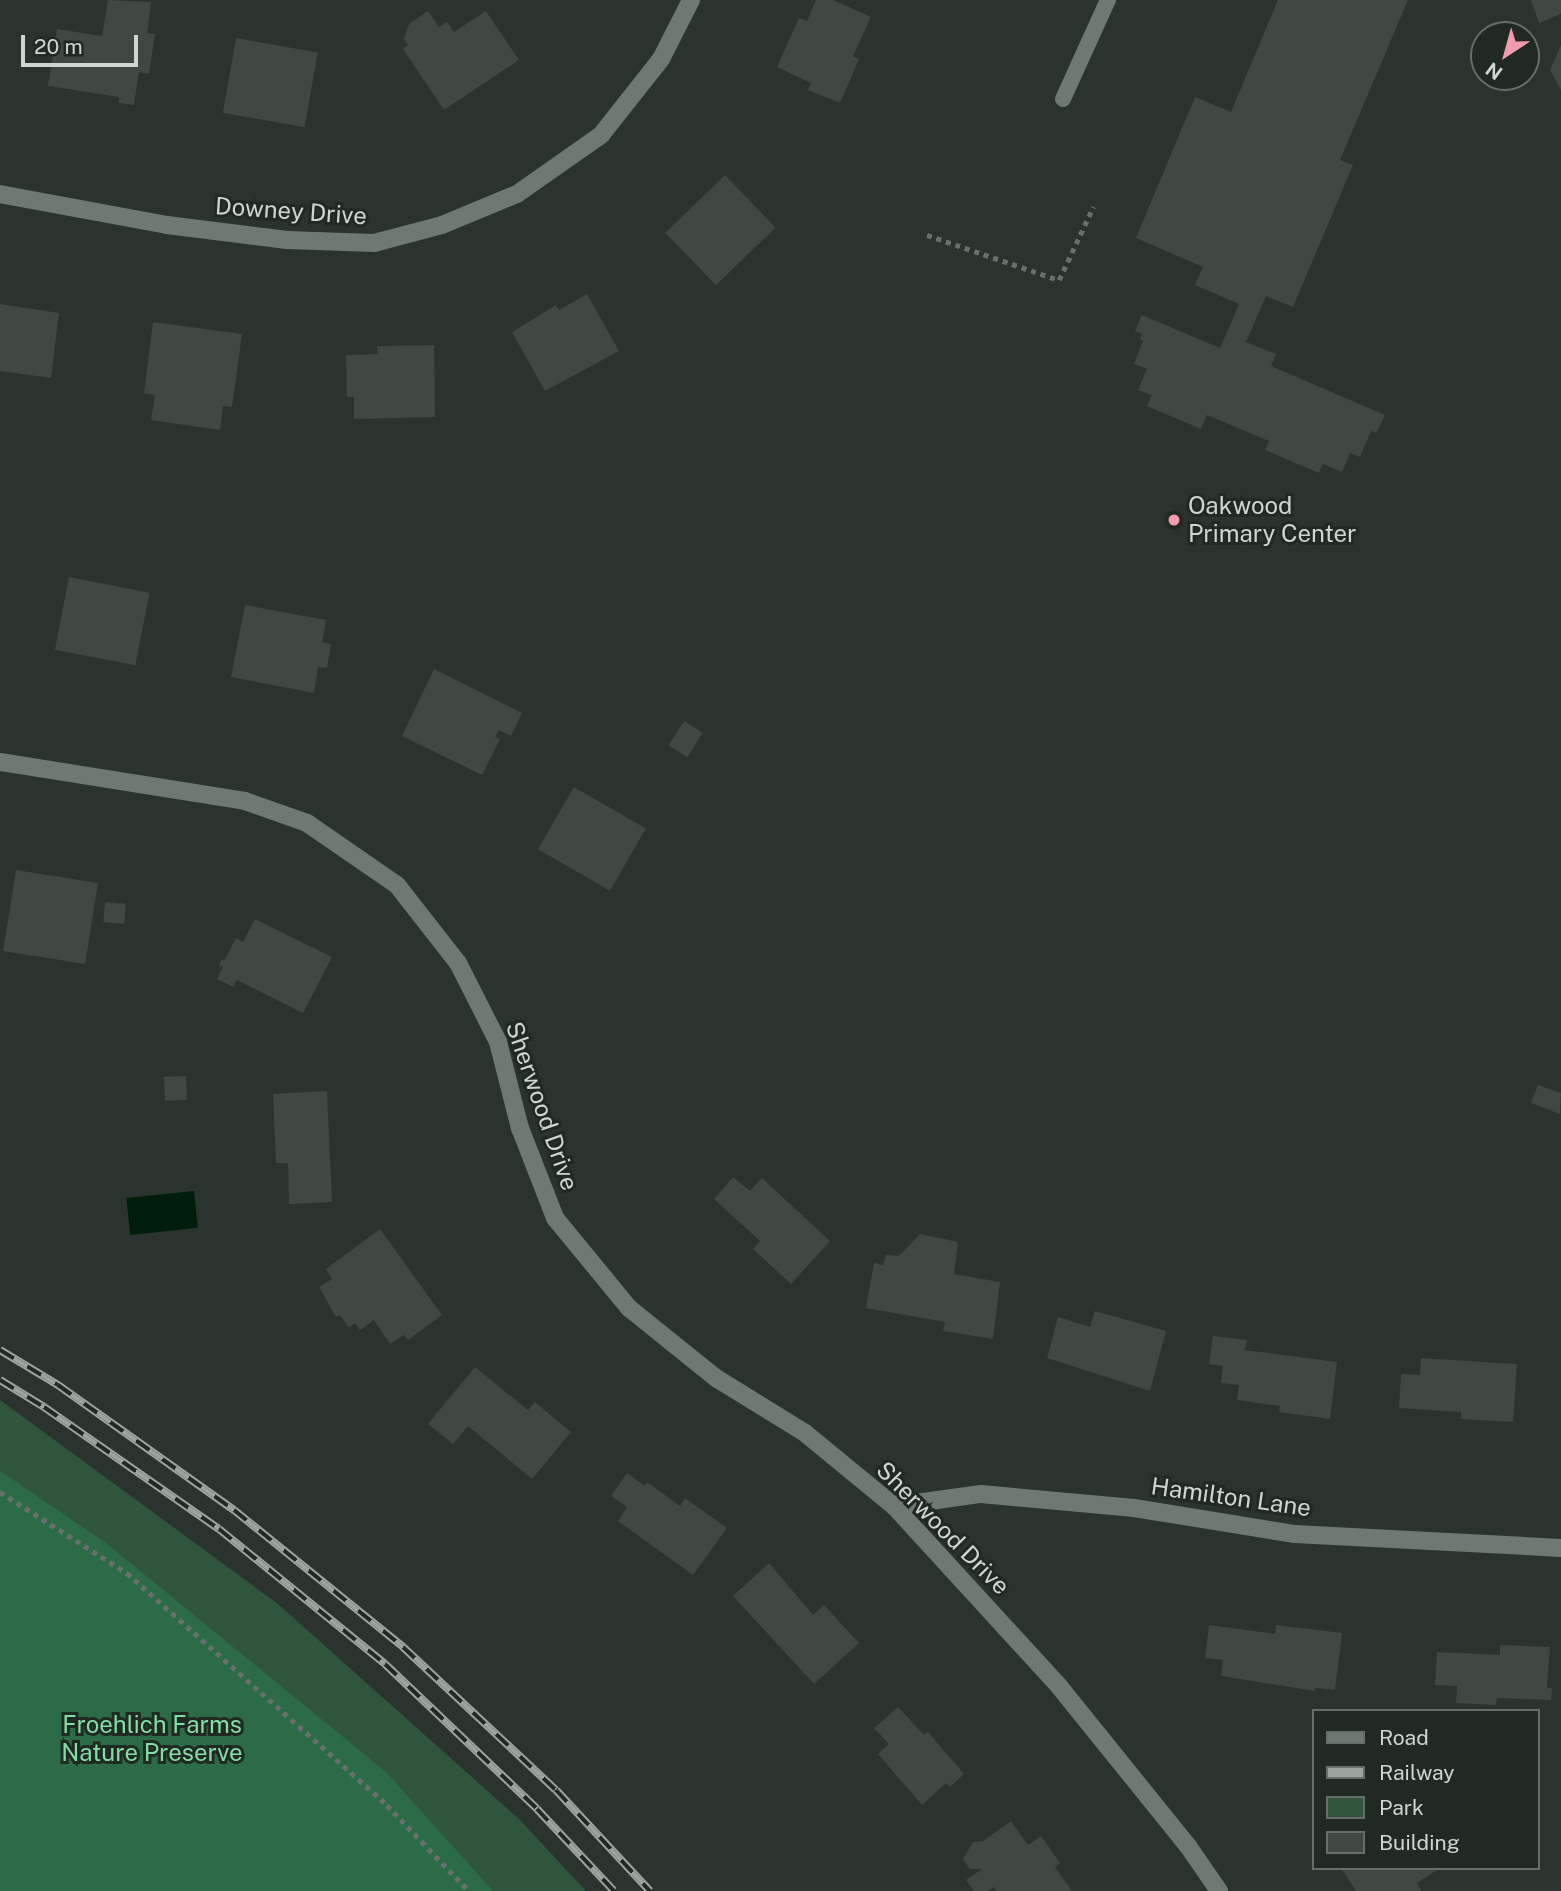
<!DOCTYPE html>
<style>
body{margin:0}
#map{position:relative;width:1561px;height:1891px;overflow:hidden;background:#2a332d;font-family:"Public Sans",sans-serif}
div>[style]{position:absolute}
.green>*{inset:0;background:#2f563d}
.forest>*{inset:0;background:#2b6b46}
.water>*{inset:0;background:#001d0b;transform-origin:0 0}
.building>*{inset:0;background:#3f4841;transform-origin:0 0}
.path>*{height:4.5px;margin-top:-2.25px;transform-origin:0;background:repeating-linear-gradient(90deg,#68706b 0 5px,transparent 0 10px)}
.lane>*{height:16px;margin:-8px;padding:0 8px;transform-origin:8px;border-radius:8px;background:#6e7971}
.street>*{height:18px;margin:-9px;padding:0 9px;transform-origin:9px;border-radius:9px;background:#6e7971}
.rail>*{height:8px;margin-top:-4px;transform-origin:0;background:repeating-linear-gradient(90deg,#212923 0 16px,#9da49f 0 32px);box-sizing:border-box;border-block:2px solid #9da49f}
.dots>*{width:19px;height:19px;translate:-50% -50%;box-sizing:border-box;border:4px solid #212923;border-radius:50%}
span{translate:-50% -50%;white-space:nowrap;text-align:center;line-height:1.15;-webkit-text-stroke:6px #212923;paint-order:stroke}
.street-label{font-size:24px;color:#cfd5d1}
.poi-label{font-size:24px;color:#cfd5d1}
.left{translate:0 -50%;text-align:left}
.park-label{font-size:24px;color:#83dea5}
.legend{position:absolute;left:1312px;top:1709px;width:228px;height:161px;box-sizing:border-box;background:#212923;border:2px solid #676e69;margin:0;padding:9px 12px;list-style:none;font-size:21px;color:#cfd5d1}
.legend li{display:flex;align-items:center;gap:14px;height:35px}
.legend b{width:35px;border:2px solid #676e69}
.north{position:absolute;left:1470px;top:21px;width:70px;height:70px;box-sizing:border-box;background:#212923;border:2px solid #676e69;border-radius:50%;rotate:216deg;font-size:19px;font-weight:700;line-height:28px;text-align:center;color:#cfd5d1}
.north::after{content:'';display:block;margin:auto;width:24px;height:32px;background:#f29aae;clip-path:polygon(50% 0,100% 100%,50% 72%,0 100%)}
.scale{position:absolute;left:21px;top:35px;width:117px;height:32px;box-sizing:border-box;border:4px solid #cfd5d1;border-top:0;padding-left:9px;font-size:21px;line-height:24px;white-space:nowrap;color:#cfd5d1;-webkit-text-stroke:5px #212923;paint-order:stroke}
</style>
<div id="map">
<div class="green">
<div style="clip-path:polygon(0 1400px,278px 1604px,520px 1820px,586px 1891px,0 1891px)"></div>
</div>
<div class="forest">
<div style="clip-path:polygon(0 1471px,106px 1543px,386px 1772px,493px 1891px,0 1891px)"></div>
</div>
<div class="water">
<div style="left:194px;top:1191px;width:37px;height:68px;rotate:84deg"></div>
</div>
<div class="building">
<div style="clip-path:polygon(108px 0,151px 2px,147px 33px,155px 34px,149px 74px,139px 72px,134px 105px,119px 103px,119px 97px,48px 86px,57px 29px,102px 36px)"></div>
<div style="clip-path:polygon(816px 0,833px 0,871px 17px,853px 56px,859px 59px,840px 103px,808px 90px,811px 83px,777px 67px,799px 18px,807px 21px)"></div>
<div style="clip-path:polygon(1278px 0,1408px 0,1340px 160px,1353px 165px,1293px 307px,1266px 296px,1246px 342px,1276px 354px,1271px 366px,1385px 415px,1376px 433px,1371px 431px,1360px 457px,1350px 453px,1342px 472px,1323px 464px,1319px 473px,1265px 450px,1269px 441px,1207px 415px,1201px 429px,1147px 406px,1152px 395px,1138px 390px,1147px 369px,1134px 364px,1143px 341px,1140px 339px,1142px 334px,1135px 331px,1142px 315px,1220px 348px,1239px 304px,1195px 285px,1203px 267px,1136px 238px,1195px 97px,1231px 112px)"></div>
<div style="clip-path:polygon(1531px 0,1561px 0,1561px 14px,1539px 23px)"></div>
<div style="clip-path:polygon(428px 11px,439px 27px,447px 22px,454px 32px,486px 11px,519px 60px,444px 110px,403px 49px,408px 45px,404px 39px,409px 24px)"></div>
<div style="left:236px;top:38px;width:83px;height:76px;rotate:10deg"></div>
<div style="clip-path:polygon(1561px 45px,1561px 90px,1550px 70px)"></div>
<div style="left:725px;top:175px;width:73px;height:83px;rotate:46deg"></div>
<div style="clip-path:polygon(587px 294px,619px 351px,545px 391px,512px 332px,556px 305px,559px 310px)"></div>
<div style="clip-path:polygon(0 304px,59px 313px,51px 378px,0 371px)"></div>
<div style="clip-path:polygon(153px 322px,242px 334px,232px 407px,223px 406px,220px 430px,151px 420px,155px 395px,144px 393px)"></div>
<div style="clip-path:polygon(434px 345px,435px 417px,354px 419px,354px 397px,347px 397px,346px 355px,378px 354px,377px 346px)"></div>
<div style="left:69px;top:577px;width:82px;height:74px;rotate:11deg"></div>
<div style="clip-path:polygon(245px 605px,326px 620px,322px 642px,331px 644px,327px 668px,318px 667px,314px 693px,231px 677px)"></div>
<div style="clip-path:polygon(434px 669px,522px 713px,511px 736px,499px 730px,495px 737px,500px 739px,482px 775px,402px 736px)"></div>
<div style="left:684px;top:721px;width:22px;height:29px;rotate:32deg"></div>
<div style="left:574px;top:787px;width:83px;height:72px;rotate:30deg"></div>
<div style="left:16px;top:870px;width:83px;height:82px;rotate:9deg"></div>
<div style="left:105px;top:902px;width:21px;height:20px;rotate:5deg"></div>
<div style="clip-path:polygon(255px 919px,332px 957px,303px 1013px,237px 980px,233px 987px,217px 979px,223px 967px,219px 965px,222px 959px,224px 961px,236px 938px,243px 942px)"></div>
<div style="left:186px;top:1076px;width:24px;height:22px;rotate:88deg"></div>
<div style="clip-path:polygon(1538px 1085px,1561px 1093px,1560px 1114px,1531px 1103px)"></div>
<div style="clip-path:polygon(327px 1091px,332px 1202px,289px 1204px,288px 1163px,276px 1163px,273px 1094px)"></div>
<div style="clip-path:polygon(733px 1177px,750px 1191px,762px 1178px,830px 1241px,791px 1284px,753px 1249px,760px 1241px,714px 1199px)"></div>
<div style="clip-path:polygon(380px 1229px,442px 1315px,408px 1340px,404px 1335px,390px 1344px,374px 1320px,360px 1330px,355px 1323px,349px 1328px,340px 1315px,336px 1317px,319px 1287px,332px 1279px,326px 1269px)"></div>
<div style="clip-path:polygon(920px 1234px,958px 1242px,954px 1274px,1000px 1282px,993px 1339px,943px 1331px,945px 1322px,866px 1308px,874px 1263px,883px 1265px,886px 1255px,899px 1256px)"></div>
<div style="clip-path:polygon(1095px 1311px,1166px 1331px,1150px 1391px,1047px 1358px,1058px 1317px,1090px 1327px)"></div>
<div style="clip-path:polygon(1213px 1336px,1247px 1340px,1245px 1350px,1337px 1362px,1330px 1419px,1279px 1412px,1280px 1406px,1237px 1400px,1239px 1385px,1221px 1383px,1223px 1366px,1209px 1364px)"></div>
<div style="clip-path:polygon(1421px 1358px,1517px 1364px,1513px 1422px,1461px 1419px,1461px 1412px,1399px 1408px,1401px 1374px,1420px 1375px)"></div>
<div style="clip-path:polygon(475px 1367px,528px 1410px,535px 1402px,571px 1432px,532px 1479px,468px 1426px,453px 1444px,428px 1424px)"></div>
<div style="clip-path:polygon(627px 1473px,645px 1486px,647px 1482px,680px 1506px,685px 1498px,727px 1528px,693px 1575px,618px 1521px,627px 1507px,611px 1496px)"></div>
<div style="clip-path:polygon(769px 1563px,813px 1615px,824px 1605px,859px 1643px,814px 1684px,733px 1596px)"></div>
<div style="clip-path:polygon(1209px 1625px,1275px 1634px,1276px 1625px,1342px 1633px,1335px 1690px,1315px 1688px,1315px 1691px,1221px 1676px,1223px 1660px,1205px 1658px)"></div>
<div style="clip-path:polygon(1500px 1645px,1550px 1647px,1547px 1688px,1552px 1688px,1551px 1700px,1497px 1698px,1496px 1705px,1456px 1703px,1457px 1686px,1435px 1685px,1437px 1652px,1500px 1655px)"></div>
<div style="clip-path:polygon(898px 1707px,924px 1735px,928px 1732px,964px 1774px,950px 1787px,946px 1783px,922px 1805px,878px 1754px,889px 1744px,874px 1728px)"></div>
<div style="clip-path:polygon(1011px 1821px,1028px 1845px,1041px 1836px,1060px 1863px,1055px 1867px,1072px 1891px,997px 1891px,994px 1887px,988px 1891px,974px 1891px,966px 1880px,982px 1869px,970px 1869px,963px 1859px,973px 1842px,983px 1841px)"></div>
<div style="clip-path:polygon(1341px 1868px,1440px 1868px,1417px 1883px,1421px 1891px,1356px 1891px)"></div>
</div>
<div class="path">
<div style="left:927px;top:235px;width:139px;rotate:18.8deg"></div>
<div style="left:1059px;top:280px;width:81px;rotate:-65deg"></div>
<div style="left:0;top:1492px;width:151px;rotate:32.5deg"></div>
<div style="left:127px;top:1573px;width:348px;rotate:41.7deg"></div>
<div style="left:387px;top:1805px;width:119px;rotate:46.4deg"></div>
</div>
<div class="lane">
<div style="left:1063px;top:99px;width:109px;rotate:-65.6deg"></div>
</div>
<div class="street">
<div style="left:0;top:194px;width:170px;rotate:10.5deg"></div>
<div style="left:167px;top:225px;width:121px;rotate:7.1deg"></div>
<div style="left:287px;top:240px;width:87px;rotate:2deg"></div>
<div style="left:374px;top:243px;width:70px;rotate:-14.8deg"></div>
<div style="left:442px;top:225px;width:81px;rotate:-22.5deg"></div>
<div style="left:517px;top:194px;width:103px;rotate:-35.1deg"></div>
<div style="left:601px;top:135px;width:97px;rotate:-51.7deg"></div>
<div style="left:661px;top:59px;width:66px;rotate:-63deg"></div>
<div style="left:0;top:762px;width:248px;rotate:9deg"></div>
<div style="left:245px;top:801px;width:66px;rotate:19.5deg"></div>
<div style="left:307px;top:823px;width:109px;rotate:34.6deg"></div>
<div style="left:397px;top:885px;width:99px;rotate:52deg"></div>
<div style="left:458px;top:963px;width:89px;rotate:63.1deg"></div>
<div style="left:498px;top:1042px;width:89px;rotate:75.7deg"></div>
<div style="left:520px;top:1128px;width:97px;rotate:68.7deg"></div>
<div style="left:555px;top:1218px;width:117px;rotate:50.6deg"></div>
<div style="left:629px;top:1308px;width:112px;rotate:38.8deg"></div>
<div style="left:716px;top:1378px;width:105px;rotate:31.7deg"></div>
<div style="left:805px;top:1433px;width:115px;rotate:39.4deg"></div>
<div style="left:894px;top:1506px;width:243px;rotate:47.5deg"></div>
<div style="left:1058px;top:1685px;width:207px;rotate:51.1deg"></div>
<div style="left:1188px;top:1846px;width:55px;rotate:55.4deg"></div>
<div style="left:894px;top:1506px;width:88px;rotate:-7.9deg"></div>
<div style="left:981px;top:1494px;width:154px;rotate:5.2deg"></div>
<div style="left:1134px;top:1508px;width:163px;rotate:9.2deg"></div>
<div style="left:1295px;top:1534px;width:266px;rotate:3deg"></div>
</div>
<div class="rail">
<div style="left:0;top:1350px;width:68px;rotate:31.1deg"></div>
<div style="left:58px;top:1385px;width:216px;rotate:35.4deg"></div>
<div style="left:234px;top:1510px;width:218px;rotate:39deg"></div>
<div style="left:403px;top:1647px;width:209px;rotate:43.1deg"></div>
<div style="left:556px;top:1790px;width:138px;rotate:47.1deg"></div>
<div style="left:0;top:1380px;width:52px;rotate:31.5deg"></div>
<div style="left:44px;top:1407px;width:213px;rotate:34.9deg"></div>
<div style="left:219px;top:1529px;width:214px;rotate:39.1deg"></div>
<div style="left:385px;top:1664px;width:210px;rotate:43.6deg"></div>
<div style="left:537px;top:1809px;width:112px;rotate:46.8deg"></div>
</div>
<div class="dots">
<div style="left:1174px;top:520px;background:#f29aae"></div>
</div>
<div class="street-label">
<span style="left:291px;top:211px;rotate:4deg">Downey Drive</span>
<span style="left:542px;top:1106px;rotate:71deg">Sherwood Drive</span>
<span style="left:1231px;top:1497px;rotate:8deg">Hamilton Lane</span>
<span style="left:943px;top:1528px;rotate:45deg">Sherwood Drive</span>
</div>
<div class="poi-label">
<span class="left" style="left:1188px;top:520px">Oakwood<br>Primary Center</span>
</div>
<div class="park-label">
<span style="left:152px;top:1739px">Froehlich Farms<br>Nature Preserve</span>
</div>
<ul class="legend">
<li><b style="height:9px;background:#6e7971"></b>Road</li>
<li><b style="height:9px;background:#9da49f"></b>Railway</li>
<li><b style="height:19px;background:#2f563d"></b>Park</li>
<li><b style="height:19px;background:#3f4841"></b>Building</li>
</ul>
<div class="north">N</div>
<div class="scale">20 m</div>
</div>
